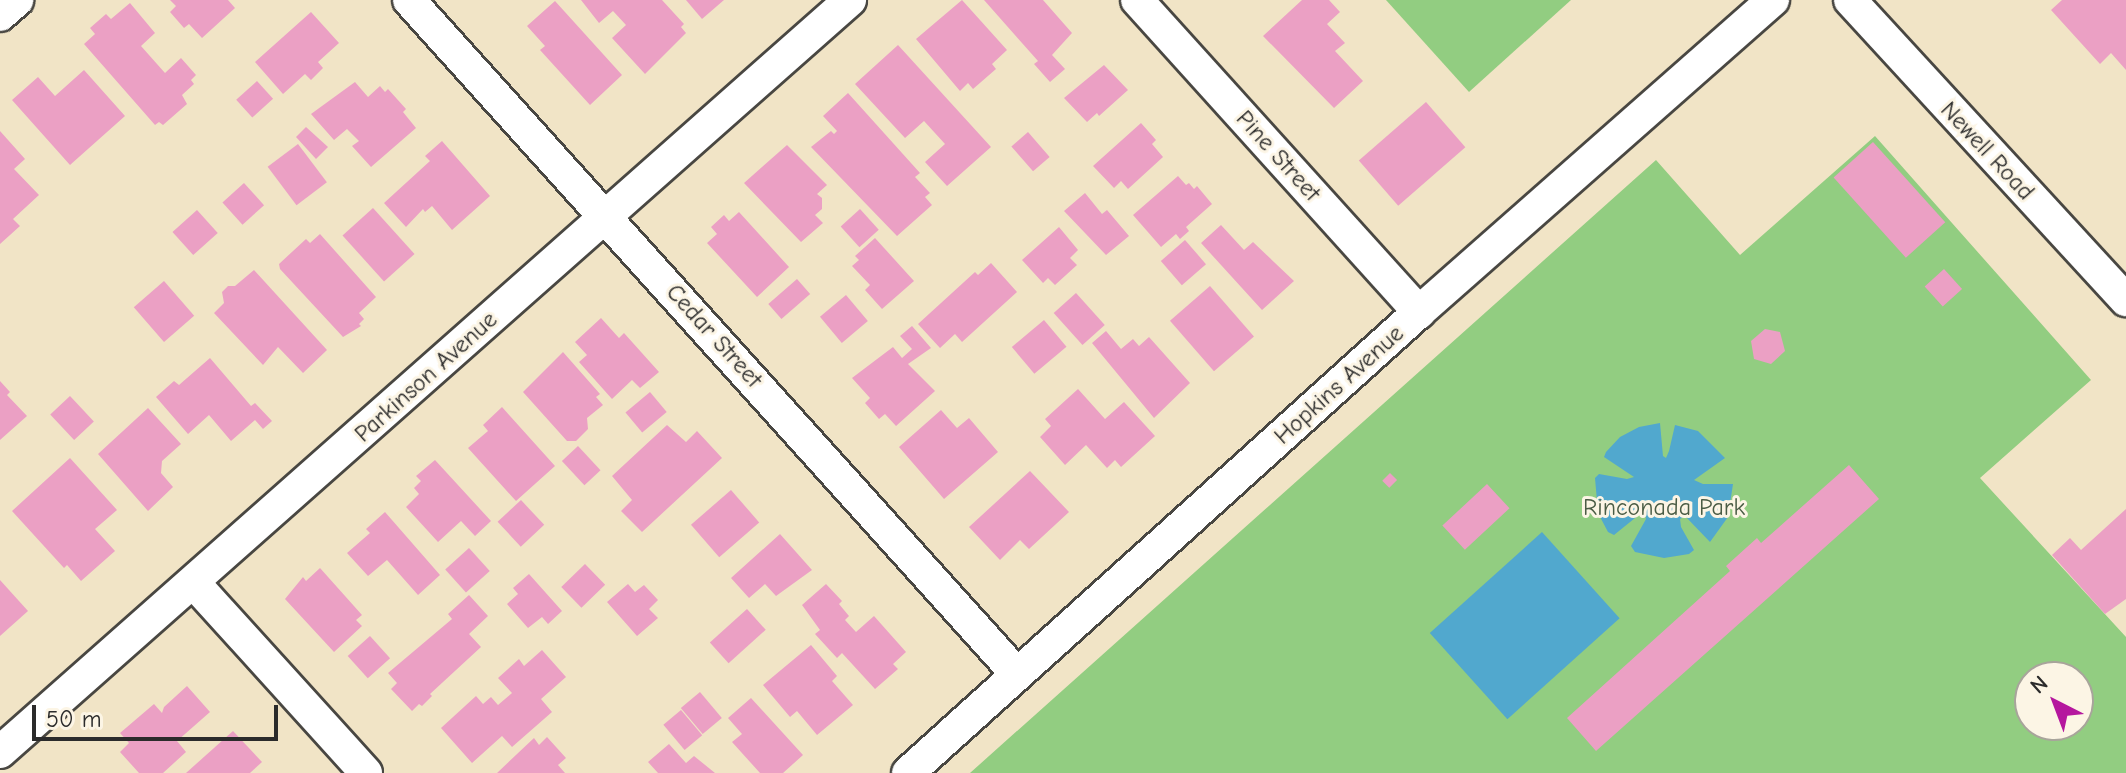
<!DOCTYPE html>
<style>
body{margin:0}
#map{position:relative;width:2126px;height:773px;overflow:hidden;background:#f1e4c6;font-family:"Comic Neue",sans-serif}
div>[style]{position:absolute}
.green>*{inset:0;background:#92cd81}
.water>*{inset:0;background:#51a8ce;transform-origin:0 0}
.building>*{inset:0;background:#eba0c4;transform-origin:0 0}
.roads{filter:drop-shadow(2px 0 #494742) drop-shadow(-2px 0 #494742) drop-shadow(0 2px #494742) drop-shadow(0 -2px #494742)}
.minor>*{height:32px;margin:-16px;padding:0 16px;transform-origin:16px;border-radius:16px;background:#fff}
span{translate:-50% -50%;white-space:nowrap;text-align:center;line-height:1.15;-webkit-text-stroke:6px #fcf5e5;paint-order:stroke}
.street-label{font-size:24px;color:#2b2b2b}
.park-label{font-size:24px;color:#4a5c45}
.north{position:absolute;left:2014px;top:661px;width:80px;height:80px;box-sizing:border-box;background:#fcf5e5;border:2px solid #a8a49b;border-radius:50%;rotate:318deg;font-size:22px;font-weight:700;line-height:32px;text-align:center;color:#2b2b2b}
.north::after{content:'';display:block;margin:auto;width:28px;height:36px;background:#b5179e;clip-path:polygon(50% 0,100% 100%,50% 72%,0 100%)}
.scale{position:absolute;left:32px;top:705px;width:246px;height:36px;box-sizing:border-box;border:4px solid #2b2b2b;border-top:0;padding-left:10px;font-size:24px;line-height:28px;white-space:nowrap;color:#2b2b2b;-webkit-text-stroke:6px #fcf5e5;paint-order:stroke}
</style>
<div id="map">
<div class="green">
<div style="clip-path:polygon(1386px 0,1571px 0,1469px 92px)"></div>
<div style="clip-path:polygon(evenodd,1875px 136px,2091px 380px,1980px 478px,2126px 637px,2126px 773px,970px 773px,1656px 160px,1740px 255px,1875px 136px,2030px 677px,2078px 677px,2078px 725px,2030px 725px,2030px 677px)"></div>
</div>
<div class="water">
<div style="clip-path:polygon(1660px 423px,1663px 456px,1666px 458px,1669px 451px,1675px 425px,1698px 431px,1725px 458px,1694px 480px,1703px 484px,1733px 484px,1728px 517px,1710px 542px,1685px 516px,1680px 519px,1681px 527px,1694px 550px,1689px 554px,1664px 558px,1635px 552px,1631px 546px,1646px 519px,1645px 514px,1640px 514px,1614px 535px,1608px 532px,1598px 513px,1595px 478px,1599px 474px,1627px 479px,1634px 477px,1604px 457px,1606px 452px,1620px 437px,1639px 427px)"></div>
<div style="left:1542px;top:532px;width:116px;height:151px;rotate:48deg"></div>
</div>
<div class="building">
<div style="clip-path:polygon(170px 0,228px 0,235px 8px,202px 38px,189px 24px,184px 28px,170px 12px,176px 6px)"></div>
<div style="clip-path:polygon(581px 0,662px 0,684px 24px,681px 27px,686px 33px,645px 74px,612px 38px,626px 25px,613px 11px,599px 23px)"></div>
<div style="clip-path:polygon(686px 0,724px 0,702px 19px)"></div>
<div style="clip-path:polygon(962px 0,1007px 50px,992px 64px,996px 69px,973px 89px,968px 83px,960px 91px,916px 39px)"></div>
<div style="clip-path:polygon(984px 0,1043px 0,1072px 33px,1052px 55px,1065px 69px,1050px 82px,1034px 64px,1038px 61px)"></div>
<div style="clip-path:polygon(1302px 0,1329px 0,1340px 12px,1327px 24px,1345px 43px,1335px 51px,1363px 81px,1334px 108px,1263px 36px)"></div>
<div style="clip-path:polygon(2062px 0,2126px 0,2126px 70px,2111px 53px,2100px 64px,2051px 10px)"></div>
<div style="clip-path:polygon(555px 1px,622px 75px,590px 105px,540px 50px,545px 46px,527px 26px)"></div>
<div style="clip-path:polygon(130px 3px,155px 33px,141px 46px,165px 73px,181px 58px,196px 75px,191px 80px,194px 84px,182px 95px,187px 104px,163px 125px,159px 122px,155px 125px,84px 44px,95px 34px,90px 28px,106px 14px,111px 19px)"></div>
<div style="clip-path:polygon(311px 12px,339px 43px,318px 62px,323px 68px,311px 80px,305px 74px,283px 94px,255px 62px)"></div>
<div style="clip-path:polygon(898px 45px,991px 147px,947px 186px,925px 162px,945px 144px,924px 121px,905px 138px,855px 84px)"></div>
<div style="clip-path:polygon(1104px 65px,1128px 90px,1099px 116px,1097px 113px,1087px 122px,1064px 98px)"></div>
<div style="clip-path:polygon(84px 70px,125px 116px,70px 165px,12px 100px,38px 77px,55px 96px)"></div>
<div style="left:257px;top:81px;width:24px;height:28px;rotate:48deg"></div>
<div style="clip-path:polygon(355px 82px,368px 97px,380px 86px,385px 92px,388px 89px,406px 109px,403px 112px,416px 128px,371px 167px,352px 146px,359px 141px,347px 129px,334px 140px,311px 114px)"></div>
<div style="clip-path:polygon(848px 93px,920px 173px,915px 177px,930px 193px,925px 197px,932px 205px,897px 236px,811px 147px,831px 131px,834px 134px,837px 131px,823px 116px)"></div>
<div style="left:1426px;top:102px;width:60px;height:89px;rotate:49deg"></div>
<div style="clip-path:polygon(1141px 123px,1156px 140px,1152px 144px,1163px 157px,1128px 189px,1121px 181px,1114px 188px,1093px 166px)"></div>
<div style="clip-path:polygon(306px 127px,328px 147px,316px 159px,296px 137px)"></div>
<div style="clip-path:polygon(0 131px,25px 159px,14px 169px,39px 195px,13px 219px,20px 226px,0 244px)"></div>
<div style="left:1028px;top:132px;width:33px;height:22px;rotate:49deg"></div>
<div style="clip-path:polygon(442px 141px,490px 196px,452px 230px,432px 206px,425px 212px,423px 209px,406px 227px,384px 203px,430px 161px,425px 156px)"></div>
<div style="left:1873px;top:142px;width:108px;height:53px;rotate:48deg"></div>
<div style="left:298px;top:144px;width:48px;height:38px;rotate:53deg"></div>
<div style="clip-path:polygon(787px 145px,827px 185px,817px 194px,822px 198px,822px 209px,815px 215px,823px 223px,801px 242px,744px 183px)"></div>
<div style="clip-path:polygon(1178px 176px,1186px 185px,1189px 183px,1194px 189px,1197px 186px,1212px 204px,1186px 227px,1189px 231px,1180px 239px,1176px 234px,1161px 247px,1133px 215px)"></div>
<div style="left:244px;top:183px;width:30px;height:29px;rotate:48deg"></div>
<div style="clip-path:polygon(1085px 193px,1102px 214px,1107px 210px,1129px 236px,1106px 255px,1064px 211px)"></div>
<div style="left:373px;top:208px;width:62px;height:41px;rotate:48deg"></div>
<div style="left:860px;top:209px;width:28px;height:26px;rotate:48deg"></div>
<div style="left:197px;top:210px;width:31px;height:33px;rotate:48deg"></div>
<div style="clip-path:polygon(739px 212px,789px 267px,757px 297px,707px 243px,717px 234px,711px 227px,724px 215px,729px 221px)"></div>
<div style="clip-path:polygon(1221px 225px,1244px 250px,1253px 242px,1294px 281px,1262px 310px,1201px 243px)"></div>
<div style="clip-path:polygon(1059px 227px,1078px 250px,1070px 258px,1077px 265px,1055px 285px,1048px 278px,1043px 283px,1022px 260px)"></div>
<div style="clip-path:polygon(320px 234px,376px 297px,359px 313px,364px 319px,359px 324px,361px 326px,343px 337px,280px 269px,279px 264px,306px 239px,310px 243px)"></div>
<div style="clip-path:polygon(875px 238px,914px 281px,882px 309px,865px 290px,870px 285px,852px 266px,859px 260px,855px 256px)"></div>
<div style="left:1185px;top:240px;width:32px;height:32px;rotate:49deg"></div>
<div style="clip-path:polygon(991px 263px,1017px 292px,962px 342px,955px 334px,940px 348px,918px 324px,975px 272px,978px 275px)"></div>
<div style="left:1944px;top:269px;width:27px;height:26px;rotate:48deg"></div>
<div style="clip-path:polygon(254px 270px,327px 350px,303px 373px,278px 347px,263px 365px,214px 313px,224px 303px,222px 292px,228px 286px,235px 286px)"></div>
<div style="left:797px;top:279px;width:20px;height:38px;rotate:49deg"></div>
<div style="left:164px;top:281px;width:46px;height:40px;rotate:49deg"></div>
<div style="left:1210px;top:286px;width:67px;height:53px;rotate:49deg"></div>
<div style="left:1076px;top:293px;width:43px;height:30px;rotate:48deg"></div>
<div style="left:846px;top:295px;width:34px;height:34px;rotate:50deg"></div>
<div style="clip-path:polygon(601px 318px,619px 338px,624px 333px,659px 372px,640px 388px,632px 380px,612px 399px,579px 362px,587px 355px,575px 342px)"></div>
<div style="left:1044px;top:320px;width:35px;height:42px;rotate:50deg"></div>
<div style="clip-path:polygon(912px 326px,931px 348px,908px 364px,935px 391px,896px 426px,885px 414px,879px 419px,865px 403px,870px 398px,852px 378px,893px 347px,902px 358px,912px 349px,900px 336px)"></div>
<div style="clip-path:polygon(1765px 329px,1780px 332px,1785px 351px,1771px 364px,1754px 359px,1751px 341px)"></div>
<div style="clip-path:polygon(1106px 331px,1121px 349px,1133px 339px,1139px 346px,1149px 337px,1190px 383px,1154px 418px,1092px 343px)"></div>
<div style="clip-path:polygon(563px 352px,600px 394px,596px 397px,603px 405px,587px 418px,588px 429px,576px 441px,567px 441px,523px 392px)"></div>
<div style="clip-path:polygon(210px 358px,251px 406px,255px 403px,272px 421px,263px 429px,255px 420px,231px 441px,209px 415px,188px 434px,156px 397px,174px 381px,179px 385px)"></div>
<div style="clip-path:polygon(0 381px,10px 392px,7px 395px,27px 416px,0 440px)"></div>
<div style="clip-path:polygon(1078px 389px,1105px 419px,1124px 402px,1155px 436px,1121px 467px,1115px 460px,1107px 468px,1086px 445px,1065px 465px,1040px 437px,1051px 426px,1045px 419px)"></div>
<div style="left:650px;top:392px;width:26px;height:32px;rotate:50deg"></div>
<div style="left:70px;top:396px;width:35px;height:27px;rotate:47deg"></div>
<div style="clip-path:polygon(502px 407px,555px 466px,516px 501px,468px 448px,488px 431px,483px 425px)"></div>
<div style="clip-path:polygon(148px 408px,181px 444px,162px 461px,161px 473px,173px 487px,148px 511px,98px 454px)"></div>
<div style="clip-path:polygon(941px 410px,957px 428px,969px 418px,998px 452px,944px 499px,899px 447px)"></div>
<div style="clip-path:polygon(667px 425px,686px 442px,697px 431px,722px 458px,642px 532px,621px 511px,632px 500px,612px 476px)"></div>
<div style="left:578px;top:446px;width:33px;height:22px;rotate:47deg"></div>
<div style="clip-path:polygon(70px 458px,117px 510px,95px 529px,115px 551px,81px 581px,67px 565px,64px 568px,12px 511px)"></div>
<div style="clip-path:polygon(435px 460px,491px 521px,475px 536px,461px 521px,438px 542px,406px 507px,419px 494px,414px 488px,421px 481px,416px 476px)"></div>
<div style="clip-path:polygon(1849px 465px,1879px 499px,1596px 751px,1567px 718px,1730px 571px,1726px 566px,1757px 538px,1761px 543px)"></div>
<div style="clip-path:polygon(1030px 471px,1069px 512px,1029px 549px,1020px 540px,1000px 560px,969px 527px)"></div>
<div style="left:1390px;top:473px;width:10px;height:11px;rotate:45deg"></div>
<div style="left:1487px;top:484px;width:33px;height:61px;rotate:47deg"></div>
<div style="left:731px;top:490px;width:43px;height:53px;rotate:49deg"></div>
<div style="left:521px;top:500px;width:34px;height:32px;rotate:47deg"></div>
<div style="clip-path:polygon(2126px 509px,2126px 599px,2105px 614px,2052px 555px,2070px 538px,2081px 550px)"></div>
<div style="clip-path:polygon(385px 512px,440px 575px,418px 595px,387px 560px,368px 576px,347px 553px,370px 533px,366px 529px)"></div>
<div style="clip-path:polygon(780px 534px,812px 570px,776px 596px,765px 584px,749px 598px,731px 578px)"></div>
<div style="left:469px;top:548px;width:31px;height:32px;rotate:48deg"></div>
<div style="left:585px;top:564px;width:29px;height:33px;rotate:46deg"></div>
<div style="clip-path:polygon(320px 568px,362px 615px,356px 620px,362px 626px,334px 652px,285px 599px,303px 577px,306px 581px)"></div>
<div style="clip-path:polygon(529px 574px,562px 611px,548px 624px,542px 617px,528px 628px,507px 604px,518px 594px,513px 588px)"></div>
<div style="clip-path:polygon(0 580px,28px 611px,0 636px)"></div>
<div style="clip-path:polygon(628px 584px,635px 592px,644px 585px,658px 600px,649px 609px,658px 618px,637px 636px,607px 602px)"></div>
<div style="clip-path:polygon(826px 584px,842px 601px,839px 604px,849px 616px,845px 620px,856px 632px,874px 616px,906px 652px,893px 664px,898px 669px,875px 689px,842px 653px,837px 658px,815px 634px,820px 630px,802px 605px)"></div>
<div style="clip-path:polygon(469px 595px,488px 616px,469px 634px,481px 647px,430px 694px,432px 696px,422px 706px,419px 704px,412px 711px,391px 689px,397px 683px,388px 673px,452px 619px,448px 614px)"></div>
<div style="left:747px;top:609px;width:28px;height:50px;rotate:48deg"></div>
<div style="left:370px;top:636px;width:30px;height:30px;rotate:48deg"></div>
<div style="clip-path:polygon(811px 645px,837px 676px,832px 681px,853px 705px,817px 735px,797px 711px,790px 717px,763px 685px)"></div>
<div style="clip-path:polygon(542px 650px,566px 677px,541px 699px,552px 712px,512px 747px,502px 736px,472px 763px,441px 728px,476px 696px,483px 704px,491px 697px,498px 705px,512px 693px,498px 678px,519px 659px,524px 666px)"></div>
<div style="clip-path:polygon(187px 686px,210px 712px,177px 741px,186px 752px,163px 773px,139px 773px,120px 752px,129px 743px,120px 733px,154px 704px,162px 713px,164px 707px)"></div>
<div style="left:700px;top:692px;width:34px;height:25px;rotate:50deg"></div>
<div style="clip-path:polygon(751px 698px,803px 755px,783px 773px,760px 773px,732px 742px,742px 734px,728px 718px)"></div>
<div style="left:681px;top:710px;width:33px;height:23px;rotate:50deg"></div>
<div style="clip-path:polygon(233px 731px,262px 762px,250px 773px,186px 773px)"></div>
<div style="clip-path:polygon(547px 737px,566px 758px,558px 765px,565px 773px,497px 773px,534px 738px,539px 745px)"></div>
<div style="clip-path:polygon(669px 744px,686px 763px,694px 756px,715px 773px,658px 773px,648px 762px)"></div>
</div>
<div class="roads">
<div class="minor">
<div style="left:409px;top:0;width:908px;rotate:47.95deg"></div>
<div style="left:1137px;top:0;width:421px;rotate:47.9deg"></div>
<div style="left:1850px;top:0;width:408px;rotate:47.4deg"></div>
<div style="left:0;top:15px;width:23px;rotate:-41deg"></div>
<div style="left:194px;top:583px;width:256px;rotate:47.8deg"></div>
<div style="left:0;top:752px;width:1135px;rotate:-41.5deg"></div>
<div style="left:908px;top:773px;width:688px;rotate:-42.06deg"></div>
<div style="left:1419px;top:312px;width:472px;rotate:-41.4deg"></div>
</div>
</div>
<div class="street-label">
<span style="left:1987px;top:151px;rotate:47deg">Newell Road</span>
<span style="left:1278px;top:156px;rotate:48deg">Pine Street</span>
<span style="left:714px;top:336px;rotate:48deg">Cedar Street</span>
<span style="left:426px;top:377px;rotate:-42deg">Parkinson Avenue</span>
<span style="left:1339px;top:385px;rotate:-42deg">Hopkins Avenue</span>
</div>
<div class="park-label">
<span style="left:1664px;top:508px">Rinconada Park</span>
</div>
<div class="north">N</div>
<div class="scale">50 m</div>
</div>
